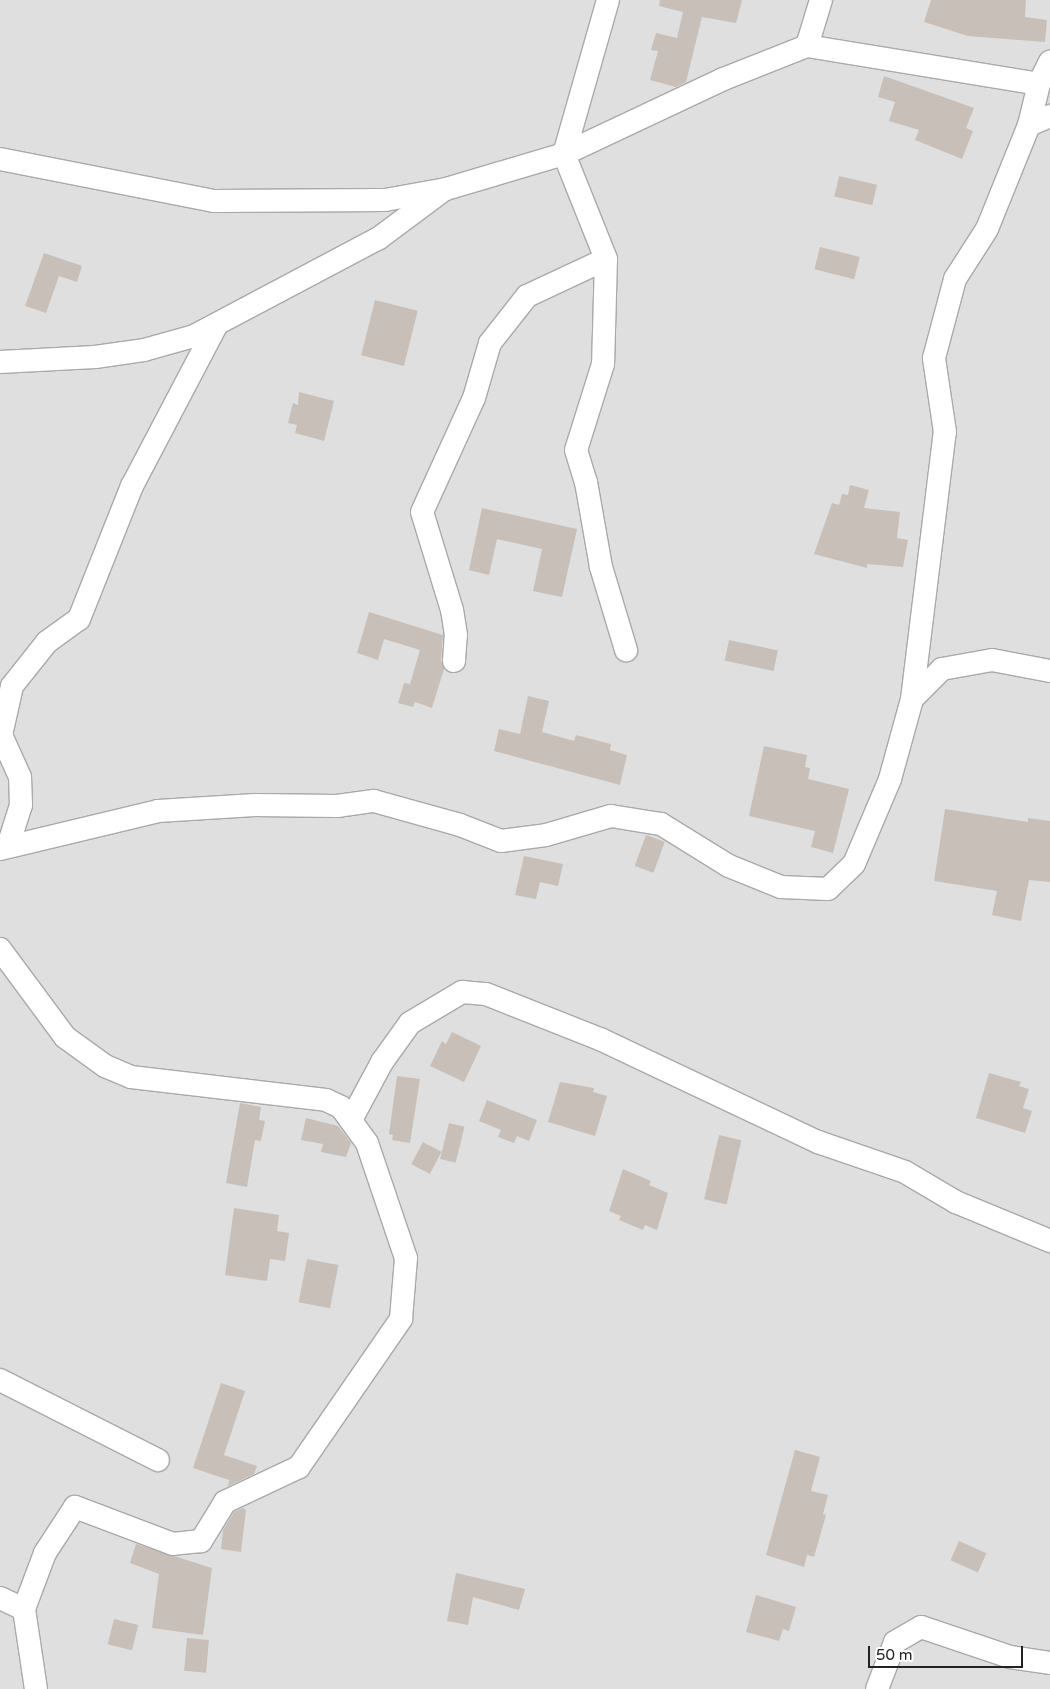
<!DOCTYPE html>
<style>
body{margin:0}
#map{position:relative;width:1050px;height:1689px;overflow:hidden;background:#f2efe9;font-family:"Varela Round",sans-serif}
div>[style]{position:absolute}
.residential>*{inset:0;background:#e0dfdf;transform-origin:0 0}
.building>*{inset:0;background:#c7bfb8;transform-origin:0 0}
.roads{filter:drop-shadow(1px 0 #a9a9a9) drop-shadow(-1px 0 #a9a9a9) drop-shadow(0 1px #a9a9a9) drop-shadow(0 -1px #a9a9a9)}
.minor>*{height:22px;margin:-11px;padding:0 11px;transform-origin:11px;border-radius:11px;background:#fff}
span{translate:-50% -50%;white-space:nowrap;text-align:center;line-height:1.15;-webkit-text-stroke:4px #fff;paint-order:stroke}
.scale{position:absolute;left:868px;top:1646px;width:155px;height:22px;box-sizing:border-box;border:2px solid #222;border-top:0;padding-left:6px;font-size:15px;line-height:18px;white-space:nowrap;color:#222;-webkit-text-stroke:4px #fff;paint-order:stroke}
</style>
<div id="map">
<div class="residential">
<div style="left:0;top:0;width:1050px;height:1689px"></div>
</div>
<div class="building">
<div style="clip-path:polygon(660px 0,742px 0,736px 23px,702px 17px,686px 82px,676px 87px,650px 80px,658px 51px,651px 50px,656px 33px,677px 38px,683px 12px,659px 6px)"></div>
<div style="clip-path:polygon(931px 0,1026px 0,1025px 17px,1047px 20px,1045px 42px,968px 36px,924px 22px)"></div>
<div style="clip-path:polygon(884px 76px,974px 108px,966px 128px,973px 131px,962px 159px,915px 140px,919px 130px,889px 121px,895px 102px,878px 97px)"></div>
<div style="left:839px;top:176px;width:39px;height:21px;rotate:13deg"></div>
<div style="left:820px;top:247px;width:41px;height:23px;rotate:14deg"></div>
<div style="clip-path:polygon(44px 253px,82px 266px,77px 282px,59px 276px,46px 313px,25px 306px)"></div>
<div style="left:375px;top:300px;width:44px;height:57px;rotate:14deg"></div>
<div style="clip-path:polygon(299px 392px,334px 401px,324px 441px,295px 433px,297px 425px,288px 423px,293px 403px,298px 405px)"></div>
<div style="clip-path:polygon(850px 485px,869px 490px,864px 508px,900px 512px,897px 538px,908px 540px,903px 567px,867px 564px,867px 568px,814px 554px,832px 503px,839px 505px,842px 494px,848px 495px)"></div>
<div style="clip-path:polygon(482px 508px,577px 529px,562px 597px,533px 591px,542px 549px,497px 539px,489px 575px,469px 570px)"></div>
<div style="clip-path:polygon(369px 612px,443px 635px,441px 660px,444px 669px,432px 708px,415px 702px,413px 707px,398px 703px,404px 683px,410px 684px,420px 650px,384px 639px,378px 660px,357px 653px)"></div>
<div style="left:729px;top:640px;width:50px;height:21px;rotate:12deg"></div>
<div style="clip-path:polygon(528px 696px,549px 701px,542px 732px,574px 741px,576px 735px,611px 744px,610px 750px,627px 755px,620px 785px,494px 751px,499px 729px,520px 734px)"></div>
<div style="clip-path:polygon(764px 746px,807px 755px,805px 767px,810px 768px,808px 779px,849px 789px,833px 853px,811px 847px,815px 831px,749px 816px)"></div>
<div style="clip-path:polygon(945px 809px,1028px 822px,1028px 818px,1050px 821px,1050px 882px,1029px 880px,1021px 921px,992px 915px,997px 891px,934px 881px)"></div>
<div style="left:646px;top:835px;width:20px;height:33px;rotate:20deg"></div>
<div style="clip-path:polygon(524px 856px,563px 864px,558px 886px,540px 882px,536px 899px,515px 895px)"></div>
<div style="clip-path:polygon(452px 1032px,481px 1046px,464px 1082px,430px 1066px,442px 1041px,446px 1044px)"></div>
<div style="clip-path:polygon(989px 1073px,1021px 1082px,1019px 1086px,1029px 1089px,1023px 1108px,1032px 1111px,1025px 1133px,976px 1118px)"></div>
<div style="clip-path:polygon(397px 1076px,420px 1079px,410px 1143px,392px 1140px,393px 1135px,389px 1134px)"></div>
<div style="clip-path:polygon(560px 1082px,594px 1088px,593px 1092px,607px 1096px,595px 1136px,548px 1122px)"></div>
<div style="clip-path:polygon(487px 1100px,537px 1120px,529px 1141px,517px 1136px,514px 1143px,498px 1137px,501px 1130px,479px 1121px)"></div>
<div style="clip-path:polygon(240px 1103px,261px 1107px,259px 1120px,265px 1121px,261px 1141px,255px 1140px,247px 1187px,226px 1183px)"></div>
<div style="clip-path:polygon(306px 1118px,338px 1126px,351px 1143px,346px 1157px,321px 1152px,323px 1144px,301px 1140px)"></div>
<div style="left:449px;top:1123px;width:16px;height:37px;rotate:14deg"></div>
<div style="left:719px;top:1135px;width:23px;height:66px;rotate:13deg"></div>
<div style="left:423px;top:1142px;width:21px;height:25px;rotate:28deg"></div>
<div style="clip-path:polygon(623px 1169px,651px 1181px,649px 1185px,668px 1193px,657px 1230px,645px 1225px,643px 1230px,619px 1220px,621px 1216px,609px 1211px)"></div>
<div style="clip-path:polygon(234px 1208px,279px 1215px,277px 1231px,289px 1233px,285px 1261px,270px 1259px,267px 1281px,225px 1275px)"></div>
<div style="left:307px;top:1259px;width:32px;height:44px;rotate:11deg"></div>
<div style="clip-path:polygon(221px 1383px,245px 1391px,224px 1455px,257px 1466px,254px 1474px,228px 1486px,229px 1480px,193px 1468px)"></div>
<div style="clip-path:polygon(795px 1450px,820px 1457px,811px 1491px,828px 1495px,823px 1514px,826px 1515px,814px 1557px,807px 1555px,804px 1567px,766px 1555px)"></div>
<div style="clip-path:polygon(243px 1508px,246px 1510px,241px 1552px,221px 1549px,223px 1530px,234px 1512px)"></div>
<div style="left:959px;top:1541px;width:30px;height:21px;rotate:24deg"></div>
<div style="clip-path:polygon(136px 1544px,212px 1568px,203px 1635px,152px 1628px,159px 1574px,130px 1563px)"></div>
<div style="clip-path:polygon(456px 1573px,525px 1589px,519px 1610px,473px 1597px,468px 1625px,447px 1621px)"></div>
<div style="clip-path:polygon(756px 1595px,796px 1607px,789px 1631px,783px 1629px,779px 1641px,746px 1632px)"></div>
<div style="left:114px;top:1619px;width:25px;height:26px;rotate:14deg"></div>
<div style="left:187px;top:1638px;width:22px;height:33px;rotate:5deg"></div>
</div>
<div class="roads">
<div class="minor">
<div style="left:608px;top:0;width:160px;rotate:105.9deg"></div>
<div style="left:564px;top:154px;width:113px;rotate:68.2deg"></div>
<div style="left:606px;top:259px;width:105px;rotate:91.6deg"></div>
<div style="left:603px;top:364px;width:90px;rotate:107.4deg"></div>
<div style="left:576px;top:450px;width:34px;rotate:73deg"></div>
<div style="left:586px;top:482px;width:86px;rotate:80deg"></div>
<div style="left:601px;top:567px;width:87px;rotate:73.2deg"></div>
<div style="left:807px;top:46px;width:48px;rotate:-73.1deg"></div>
<div style="left:1029px;top:125px;width:23px;rotate:-23deg"></div>
<div style="left:0;top:159px;width:218px;rotate:11.1deg"></div>
<div style="left:214px;top:201px;width:171px;rotate:-0.3deg"></div>
<div style="left:385px;top:200px;width:62px;rotate:-10.2deg"></div>
<div style="left:446px;top:189px;width:123px;rotate:-16.5deg"></div>
<div style="left:564px;top:154px;width:174px;rotate:-25.2deg"></div>
<div style="left:721px;top:80px;width:92px;rotate:-21.6deg"></div>
<div style="left:807px;top:46px;width:235px;rotate:9.3deg"></div>
<div style="left:1039px;top:84px;width:25px;rotate:-64deg"></div>
<div style="left:0;top:362px;width:95px;rotate:-3deg"></div>
<div style="left:95px;top:357px;width:49px;rotate:-8.1deg"></div>
<div style="left:144px;top:350px;width:52px;rotate:-15.6deg"></div>
<div style="left:194px;top:336px;width:209px;rotate:-27.9deg"></div>
<div style="left:379px;top:238px;width:77px;rotate:-36.6deg"></div>
<div style="left:454px;top:661px;width:26px;rotate:-86deg"></div>
<div style="left:456px;top:635px;width:25px;rotate:-99deg"></div>
<div style="left:452px;top:610px;width:102px;rotate:-107deg"></div>
<div style="left:422px;top:512px;width:125px;rotate:-65.5deg"></div>
<div style="left:474px;top:398px;width:57px;rotate:-73.8deg"></div>
<div style="left:490px;top:343px;width:60px;rotate:-51.8deg"></div>
<div style="left:527px;top:296px;width:87px;rotate:-25.1deg"></div>
<div style="left:912px;top:699px;width:269px;rotate:-83deg"></div>
<div style="left:945px;top:432px;width:75px;rotate:-98.5deg"></div>
<div style="left:934px;top:358px;width:82px;rotate:-75.1deg"></div>
<div style="left:955px;top:279px;width:59px;rotate:-57.4deg"></div>
<div style="left:987px;top:229px;width:112px;rotate:-68deg"></div>
<div style="left:1029px;top:125px;width:42px;rotate:-76.3deg"></div>
<div style="left:8px;top:846px;width:43px;rotate:-72.4deg"></div>
<div style="left:21px;top:805px;width:28px;rotate:-92deg"></div>
<div style="left:20px;top:777px;width:46px;rotate:-114.3deg"></div>
<div style="left:1px;top:735px;width:50px;rotate:-77.3deg"></div>
<div style="left:12px;top:686px;width:56px;rotate:-51.5deg"></div>
<div style="left:47px;top:642px;width:39px;rotate:-36deg"></div>
<div style="left:79px;top:619px;width:143px;rotate:-68.3deg"></div>
<div style="left:132px;top:486px;width:181px;rotate:-62.3deg"></div>
<div style="left:0;top:849px;width:163px;rotate:-13.5deg"></div>
<div style="left:158px;top:811px;width:97px;rotate:-3.5deg"></div>
<div style="left:255px;top:805px;width:82px;rotate:0.7deg"></div>
<div style="left:337px;top:806px;width:37px;rotate:-8deg"></div>
<div style="left:374px;top:801px;width:89px;rotate:15.6deg"></div>
<div style="left:460px;top:825px;width:44px;rotate:21.3deg"></div>
<div style="left:501px;top:841px;width:45px;rotate:-7.6deg"></div>
<div style="left:546px;top:835px;width:68px;rotate:-16.3deg"></div>
<div style="left:611px;top:816px;width:51px;rotate:9.1deg"></div>
<div style="left:661px;top:824px;width:80px;rotate:31.7deg"></div>
<div style="left:729px;top:866px;width:56px;rotate:22deg"></div>
<div style="left:781px;top:887px;width:47px;rotate:2.4deg"></div>
<div style="left:828px;top:889px;width:36px;rotate:-44deg"></div>
<div style="left:854px;top:864px;width:92px;rotate:-67deg"></div>
<div style="left:890px;top:779px;width:83px;rotate:-74.6deg"></div>
<div style="left:912px;top:699px;width:42px;rotate:-45deg"></div>
<div style="left:942px;top:669px;width:51px;rotate:-10.2deg"></div>
<div style="left:992px;top:660px;width:59px;rotate:10.7deg"></div>
<div style="left:0;top:949px;width:109px;rotate:53.5deg"></div>
<div style="left:65px;top:1037px;width:49px;rotate:35.9deg"></div>
<div style="left:105px;top:1066px;width:28px;rotate:23deg"></div>
<div style="left:131px;top:1077px;width:196px;rotate:6.7deg"></div>
<div style="left:326px;top:1100px;width:17px;rotate:25deg"></div>
<div style="left:341px;top:1107px;width:44px;rotate:54.2deg"></div>
<div style="left:367px;top:1143px;width:121px;rotate:71.3deg"></div>
<div style="left:406px;top:1258px;width:61px;rotate:94.7deg"></div>
<div style="left:401px;top:1319px;width:180px;rotate:124.6deg"></div>
<div style="left:299px;top:1467px;width:82px;rotate:154.7deg"></div>
<div style="left:225px;top:1502px;width:46px;rotate:121.6deg"></div>
<div style="left:201px;top:1541px;width:28px;rotate:174deg"></div>
<div style="left:173px;top:1544px;width:105px;rotate:-159.3deg"></div>
<div style="left:75px;top:1507px;width:55px;rotate:123.1deg"></div>
<div style="left:45px;top:1553px;width:60px;rotate:110.6deg"></div>
<div style="left:352px;top:1118px;width:64px;rotate:-61.8deg"></div>
<div style="left:382px;top:1062px;width:48px;rotate:-54.3deg"></div>
<div style="left:410px;top:1023px;width:61px;rotate:-30.8deg"></div>
<div style="left:462px;top:992px;width:24px;rotate:5deg"></div>
<div style="left:486px;top:994px;width:125px;rotate:21.6deg"></div>
<div style="left:602px;top:1040px;width:239px;rotate:25.3deg"></div>
<div style="left:818px;top:1142px;width:92px;rotate:19deg"></div>
<div style="left:905px;top:1172px;width:59px;rotate:30.5deg"></div>
<div style="left:956px;top:1202px;width:102px;rotate:22.5deg"></div>
<div style="left:0;top:1380px;width:177px;rotate:26.9deg"></div>
<div style="left:0;top:1598px;width:26px;rotate:25deg"></div>
<div style="left:24px;top:1609px;width:81px;rotate:81.5deg"></div>
<div style="left:877px;top:1689px;width:50px;rotate:-69deg"></div>
<div style="left:895px;top:1642px;width:30px;rotate:-30deg"></div>
<div style="left:921px;top:1627px;width:94px;rotate:18.6deg"></div>
<div style="left:1010px;top:1657px;width:40px;rotate:8.5deg"></div>
</div>
</div>
<div class="scale">50 m</div>
</div>
